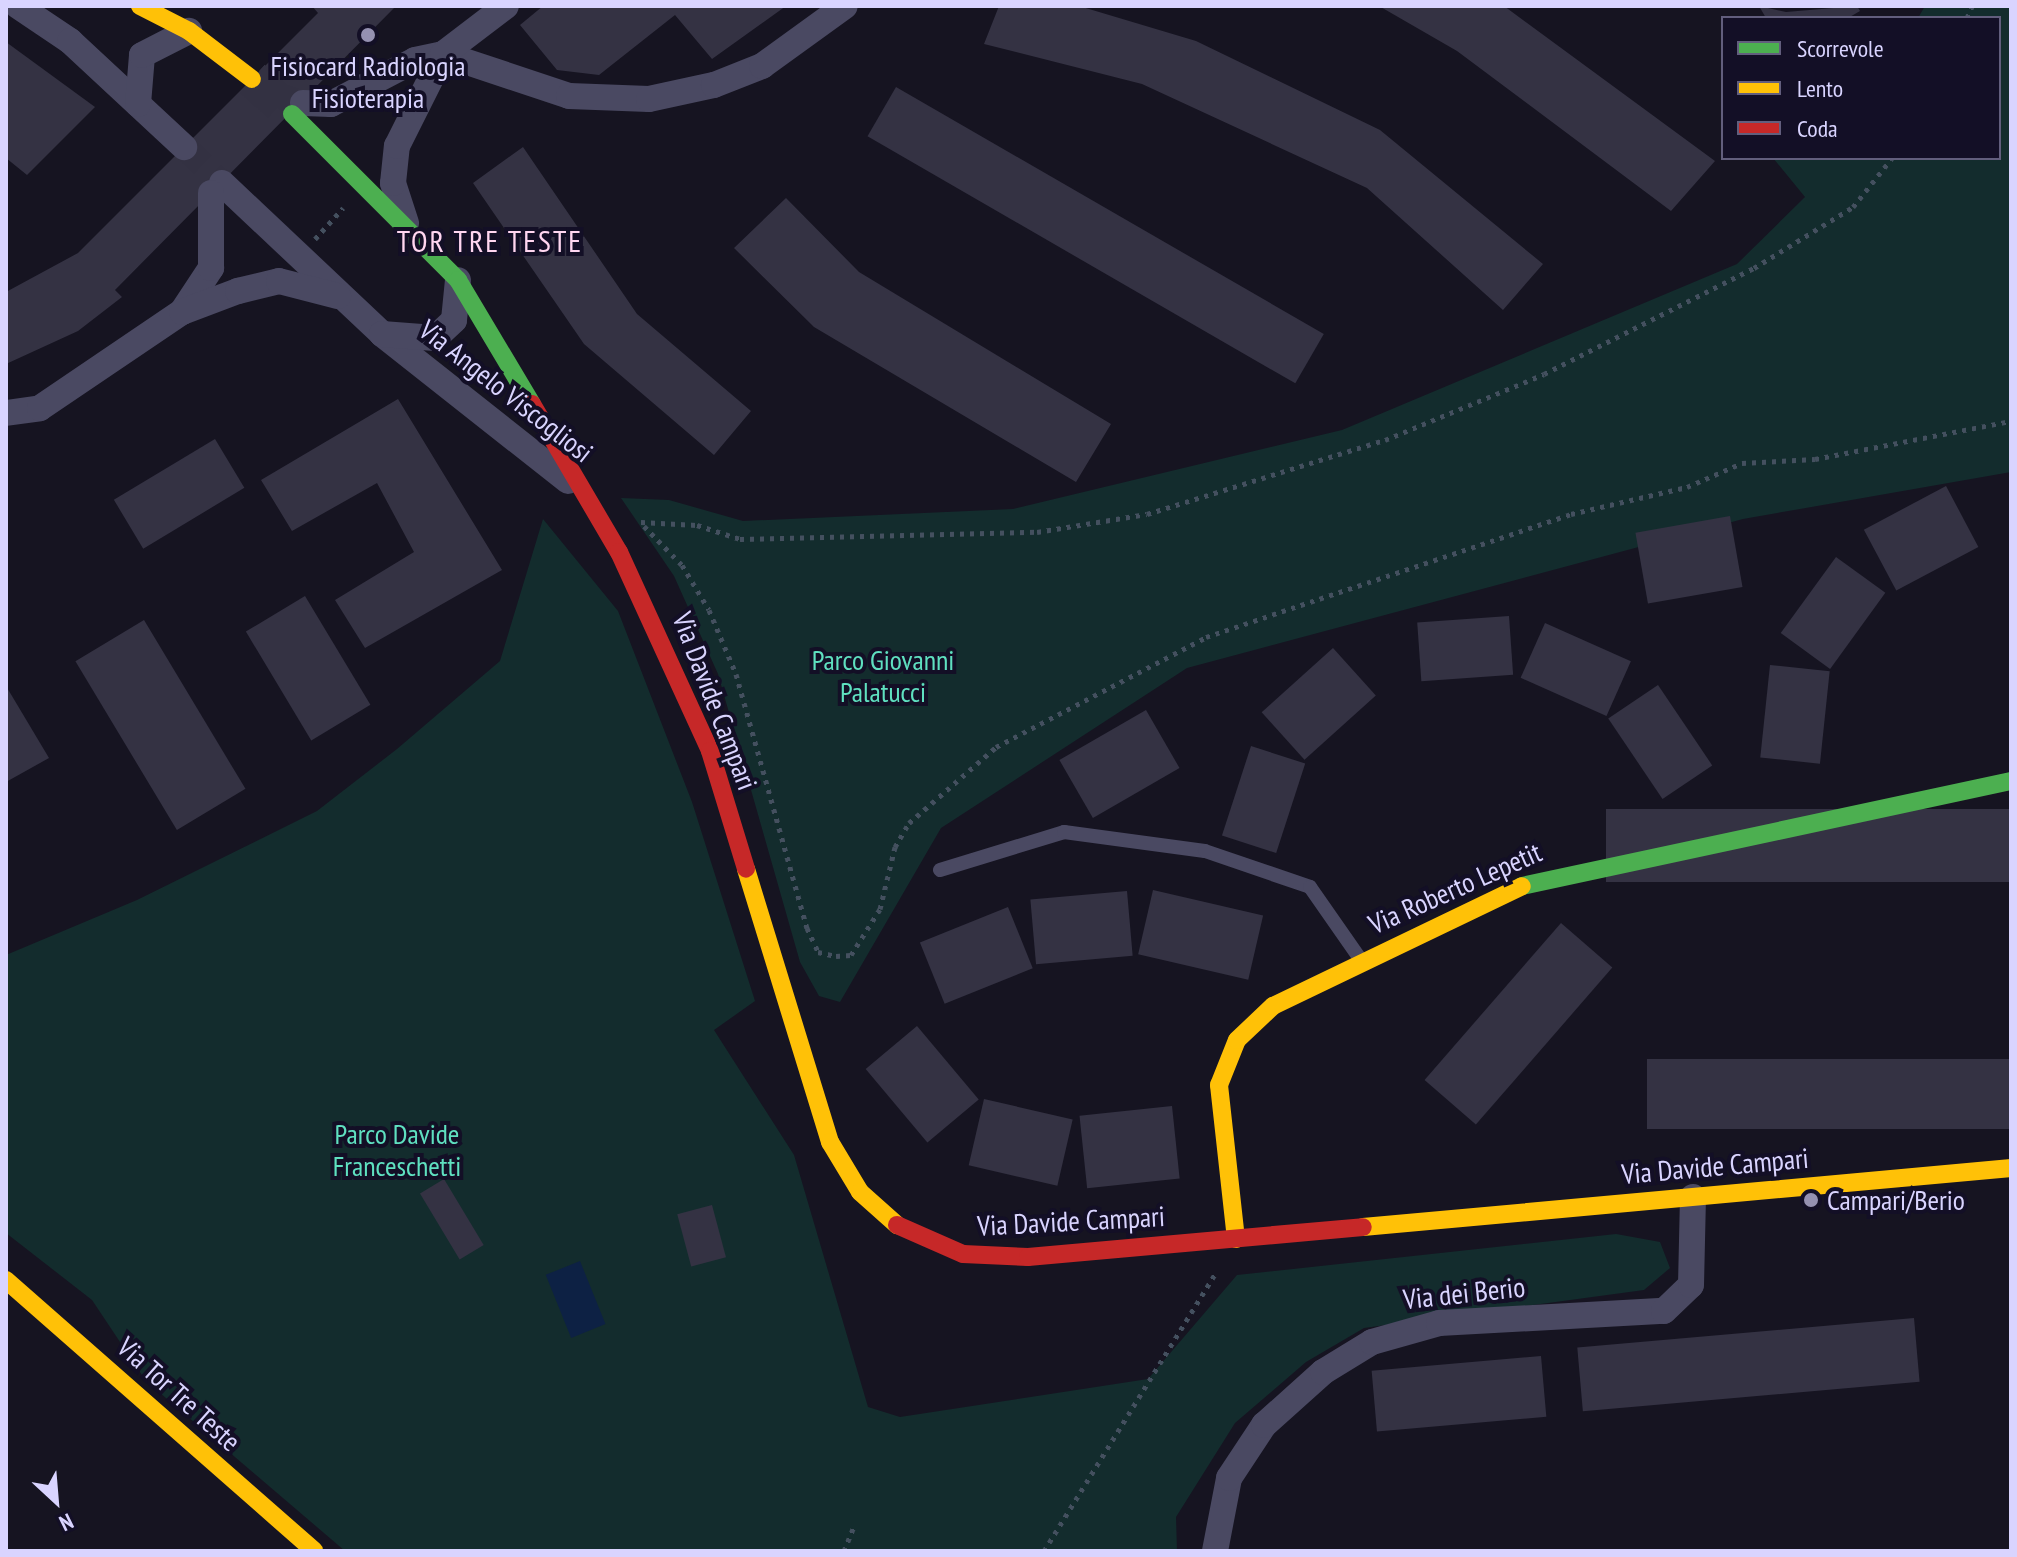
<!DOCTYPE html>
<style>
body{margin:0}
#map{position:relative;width:2017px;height:1557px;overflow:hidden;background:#161421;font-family:"PT Sans Narrow",sans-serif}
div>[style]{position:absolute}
.green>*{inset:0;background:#132c2d}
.water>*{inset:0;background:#0d2144;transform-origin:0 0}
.building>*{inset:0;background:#343243;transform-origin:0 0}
.street-tunnel>*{height:26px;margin-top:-13px;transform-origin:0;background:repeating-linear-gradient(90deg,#333142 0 26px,transparent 0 39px)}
.secondary-tunnel>*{height:38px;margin-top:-19px;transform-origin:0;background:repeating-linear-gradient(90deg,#333142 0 38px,transparent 0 57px)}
.path>*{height:5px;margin-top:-2.5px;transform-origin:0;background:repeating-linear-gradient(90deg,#44505f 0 4px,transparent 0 10px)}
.lane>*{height:14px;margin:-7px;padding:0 7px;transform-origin:7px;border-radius:7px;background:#4a4962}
.street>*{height:26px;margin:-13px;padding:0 13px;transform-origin:13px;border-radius:13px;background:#4a4962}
.fast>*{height:18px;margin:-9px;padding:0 9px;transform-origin:9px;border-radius:9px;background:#4caf50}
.slow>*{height:18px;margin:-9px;padding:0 9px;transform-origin:9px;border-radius:9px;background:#ffc107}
.jam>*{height:18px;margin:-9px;padding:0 9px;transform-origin:9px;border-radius:9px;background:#c62828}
.dots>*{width:22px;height:22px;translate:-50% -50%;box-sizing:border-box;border:4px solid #130f26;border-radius:50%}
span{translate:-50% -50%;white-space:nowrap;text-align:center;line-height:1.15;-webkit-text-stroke:8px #130f26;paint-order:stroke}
.poi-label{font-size:28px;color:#d9d4ff}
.left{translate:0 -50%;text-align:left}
.street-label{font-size:28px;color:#d9d4ff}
.park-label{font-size:28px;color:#5fe0c0}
.neighbourhood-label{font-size:30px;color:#ffd6f0;letter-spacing:2px}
.frame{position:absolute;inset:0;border:8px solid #d9d4ff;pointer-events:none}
.legend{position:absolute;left:1721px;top:16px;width:280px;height:144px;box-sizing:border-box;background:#130f26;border:2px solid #625e7d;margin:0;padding:10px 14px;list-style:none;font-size:24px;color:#d9d4ff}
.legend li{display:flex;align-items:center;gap:16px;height:40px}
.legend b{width:40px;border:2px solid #625e7d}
.north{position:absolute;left:16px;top:1461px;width:80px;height:80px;-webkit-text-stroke:6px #130f26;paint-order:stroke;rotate:154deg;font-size:22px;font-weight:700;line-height:32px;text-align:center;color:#d9d4ff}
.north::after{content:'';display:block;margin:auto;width:28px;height:36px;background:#d9d4ff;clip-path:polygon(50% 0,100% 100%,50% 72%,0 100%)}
</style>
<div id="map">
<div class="green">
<div style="clip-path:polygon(1925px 6px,2011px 6px,2011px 472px,1743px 519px,1187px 668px,941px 828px,840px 1002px,819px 996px,800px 962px,718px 674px,674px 576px,621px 498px,669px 500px,743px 521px,1013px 509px,1342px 430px,1737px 264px,1805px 197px,1773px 158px,1999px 158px,1999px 18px,1918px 18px)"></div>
<div style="clip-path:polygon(543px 519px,618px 611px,692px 802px,755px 1001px,714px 1030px,794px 1155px,868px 1407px,900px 1417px,1148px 1379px,1237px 1275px,1616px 1234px,1660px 1242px,1670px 1268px,1644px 1290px,1364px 1328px,1306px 1362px,1235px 1423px,1176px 1517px,1177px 1551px,345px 1551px,146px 1381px,92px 1300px,6px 1233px,6px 955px,137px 900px,317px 811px,397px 749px,500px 661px)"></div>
</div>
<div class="water">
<div style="left:580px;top:1261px;width:68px;height:37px;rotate:68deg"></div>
</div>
<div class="building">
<div style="clip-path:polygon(312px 6px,396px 6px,115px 290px,122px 297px,78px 331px,6px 364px,6px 292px,78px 253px,318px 13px)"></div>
<div style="clip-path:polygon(543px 6px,786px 6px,712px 59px,675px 15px,599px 75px,557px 70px,520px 25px)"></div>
<div style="clip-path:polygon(999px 6px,1079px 6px,1196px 41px,1380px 130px,1543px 264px,1503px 310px,1367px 188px,1142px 84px,984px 44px)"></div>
<div style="clip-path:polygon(1379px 6px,1504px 6px,1715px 161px,1671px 211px,1457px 51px)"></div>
<div style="clip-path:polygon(1759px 6px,1786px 12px,1857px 6px,1860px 11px,1848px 18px,1766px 18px)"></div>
<div style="clip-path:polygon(6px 42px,95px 107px,27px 175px,6px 158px)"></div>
<div style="left:896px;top:87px;width:494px;height:57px;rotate:30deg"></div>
<div style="clip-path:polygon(523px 147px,637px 314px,751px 411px,714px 455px,584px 344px,473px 183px)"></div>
<div style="clip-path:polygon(786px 198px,859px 272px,1111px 424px,1076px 482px,814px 327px,734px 248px)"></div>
<div style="clip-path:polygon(398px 399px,502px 570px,365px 648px,335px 600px,414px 552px,377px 483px,292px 531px,261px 480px)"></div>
<div style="left:215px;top:439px;width:57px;height:118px;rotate:59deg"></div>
<div style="left:1946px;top:486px;width:69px;height:93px;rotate:62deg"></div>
<div style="left:1730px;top:516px;width:72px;height:96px;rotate:80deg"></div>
<div style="left:1836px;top:557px;width:61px;height:94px;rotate:36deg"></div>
<div style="left:305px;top:596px;width:127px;height:69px;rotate:59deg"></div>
<div style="left:1509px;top:616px;width:59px;height:92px;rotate:86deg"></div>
<div style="left:144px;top:620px;width:197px;height:80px;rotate:59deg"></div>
<div style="left:1545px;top:623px;width:94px;height:60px;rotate:24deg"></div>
<div style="left:1333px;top:648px;width:64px;height:96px;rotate:48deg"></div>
<div style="left:1770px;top:665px;width:60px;height:93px;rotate:6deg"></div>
<div style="left:1658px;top:685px;width:97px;height:60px;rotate:56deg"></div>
<div style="clip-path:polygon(6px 686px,49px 758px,6px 782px)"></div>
<div style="left:1146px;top:710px;width:67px;height:100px;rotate:60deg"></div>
<div style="left:1251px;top:746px;width:57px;height:94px;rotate:18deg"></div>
<div style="left:2011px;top:809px;width:73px;height:405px;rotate:90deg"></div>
<div style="left:1153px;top:890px;width:113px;height:66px;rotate:13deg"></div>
<div style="left:1127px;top:891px;width:65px;height:97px;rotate:85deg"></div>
<div style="left:1008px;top:907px;width:66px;height:95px;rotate:68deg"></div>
<div style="left:1561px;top:923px;width:68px;height:208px;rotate:41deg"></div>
<div style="left:917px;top:1026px;width:96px;height:67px;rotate:50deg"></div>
<div style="left:2011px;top:1059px;width:70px;height:364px;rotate:90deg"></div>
<div style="left:984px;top:1099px;width:91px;height:68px;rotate:13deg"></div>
<div style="left:1172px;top:1106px;width:73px;height:93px;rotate:84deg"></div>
<div style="left:444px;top:1179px;width:77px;height:28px;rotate:59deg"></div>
<div style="left:712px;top:1205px;width:54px;height:36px;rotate:75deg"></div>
<div style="left:1914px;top:1318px;width:64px;height:338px;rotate:85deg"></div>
<div style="left:1541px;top:1356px;width:61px;height:170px;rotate:85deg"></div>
</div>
<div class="street-tunnel">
<div style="left:270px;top:93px;width:34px;rotate:17deg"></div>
<div style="left:184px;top:147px;width:52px;rotate:43.5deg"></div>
</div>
<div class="secondary-tunnel">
<div style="left:252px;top:79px;width:53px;rotate:41.2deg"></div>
</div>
<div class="path">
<div style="left:1967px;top:18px;width:13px;rotate:-67deg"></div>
<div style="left:315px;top:239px;width:42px;rotate:-47.9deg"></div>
<div style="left:641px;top:522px;width:56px;rotate:3.1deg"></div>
<div style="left:697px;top:525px;width:45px;rotate:18deg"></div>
<div style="left:740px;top:539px;width:297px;rotate:-1.4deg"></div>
<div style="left:1037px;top:532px;width:111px;rotate:-9.3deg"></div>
<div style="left:1147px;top:514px;width:249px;rotate:-17.3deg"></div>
<div style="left:1385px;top:440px;width:172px;rotate:-22.5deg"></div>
<div style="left:1544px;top:374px;width:235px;rotate:-26.8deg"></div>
<div style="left:1754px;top:268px;width:116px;rotate:-31.6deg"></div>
<div style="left:1853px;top:207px;width:63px;rotate:-51.5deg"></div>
<div style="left:644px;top:526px;width:54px;rotate:45.7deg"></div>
<div style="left:682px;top:565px;width:52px;rotate:59deg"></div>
<div style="left:709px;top:610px;width:69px;rotate:67.1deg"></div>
<div style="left:736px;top:674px;width:264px;rotate:74.4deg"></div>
<div style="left:807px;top:928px;width:26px;rotate:65deg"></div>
<div style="left:818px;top:952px;width:18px;rotate:13deg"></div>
<div style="left:836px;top:956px;width:15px;rotate:-4deg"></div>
<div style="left:851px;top:955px;width:54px;rotate:-57.8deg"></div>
<div style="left:880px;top:909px;width:64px;rotate:-76.4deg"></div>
<div style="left:895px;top:847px;width:28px;rotate:-60deg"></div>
<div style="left:909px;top:823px;width:116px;rotate:-41.1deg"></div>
<div style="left:996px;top:747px;width:237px;rotate:-27.6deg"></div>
<div style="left:1206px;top:637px;width:385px;rotate:-18.6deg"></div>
<div style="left:1571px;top:514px;width:119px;rotate:-13.1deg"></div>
<div style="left:1687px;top:487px;width:60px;rotate:-23.6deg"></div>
<div style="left:1742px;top:463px;width:73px;rotate:-3.1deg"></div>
<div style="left:1815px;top:459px;width:200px;rotate:-11deg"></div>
<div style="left:844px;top:1551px;width:29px;rotate:-68deg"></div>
<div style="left:1044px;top:1551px;width:327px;rotate:-58.3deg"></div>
</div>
<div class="lane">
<div style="left:940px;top:870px;width:130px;rotate:-17deg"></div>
<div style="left:1064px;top:832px;width:142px;rotate:7.7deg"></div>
<div style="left:1205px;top:851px;width:111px;rotate:18.9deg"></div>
<div style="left:1310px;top:887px;width:89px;rotate:55.1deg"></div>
</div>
<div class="street">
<div style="left:18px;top:6px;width:63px;rotate:33.9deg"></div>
<div style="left:70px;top:41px;width:156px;rotate:42.9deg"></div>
<div style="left:443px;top:54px;width:133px;rotate:18.4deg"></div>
<div style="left:569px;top:96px;width:80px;rotate:2.1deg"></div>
<div style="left:649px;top:99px;width:66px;rotate:-12.2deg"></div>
<div style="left:714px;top:85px;width:52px;rotate:-21.6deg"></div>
<div style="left:762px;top:66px;width:102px;rotate:-35.9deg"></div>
<div style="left:303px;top:103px;width:28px;rotate:2deg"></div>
<div style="left:331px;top:104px;width:95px;rotate:-27.6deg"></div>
<div style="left:415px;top:60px;width:29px;rotate:-12deg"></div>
<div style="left:138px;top:104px;width:49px;rotate:-85.3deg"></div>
<div style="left:142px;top:55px;width:53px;rotate:-27.1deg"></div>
<div style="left:222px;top:183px;width:220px;rotate:43.3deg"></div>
<div style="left:382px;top:334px;width:237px;rotate:38.3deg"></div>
<div style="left:406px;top:223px;width:42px;rotate:-108deg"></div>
<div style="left:393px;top:183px;width:37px;rotate:-84deg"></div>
<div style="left:397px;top:146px;width:103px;rotate:-63.4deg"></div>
<div style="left:443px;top:54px;width:79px;rotate:-37.3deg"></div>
<div style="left:182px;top:312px;width:53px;rotate:-56.6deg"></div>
<div style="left:211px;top:268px;width:75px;rotate:-90deg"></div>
<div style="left:382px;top:334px;width:53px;rotate:4.3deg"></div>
<div style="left:435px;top:338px;width:26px;rotate:-43deg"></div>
<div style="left:454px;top:320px;width:40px;rotate:-84.3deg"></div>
<div style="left:6px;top:413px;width:34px;rotate:-8deg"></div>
<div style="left:40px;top:408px;width:171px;rotate:-34.1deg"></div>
<div style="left:182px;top:312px;width:60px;rotate:-20.6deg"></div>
<div style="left:238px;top:291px;width:42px;rotate:-13.7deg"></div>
<div style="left:279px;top:281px;width:61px;rotate:14.3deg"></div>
<div style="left:1215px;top:1551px;width:74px;rotate:-79.1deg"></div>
<div style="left:1229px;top:1478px;width:64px;rotate:-56.6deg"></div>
<div style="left:1264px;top:1425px;width:79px;rotate:-41.9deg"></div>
<div style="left:1323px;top:1372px;width:57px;rotate:-31.5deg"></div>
<div style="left:1372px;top:1342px;width:70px;rotate:-15.8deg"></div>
<div style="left:1439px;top:1323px;width:225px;rotate:-3.1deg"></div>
<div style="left:1664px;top:1311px;width:37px;rotate:-44deg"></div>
<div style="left:1691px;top:1285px;width:88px;rotate:-88.7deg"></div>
</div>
<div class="fast">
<div style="left:292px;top:114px;width:235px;rotate:45deg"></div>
<div style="left:458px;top:280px;width:144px;rotate:59.2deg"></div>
<div style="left:1522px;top:886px;width:500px;rotate:-12.12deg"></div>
</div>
<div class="slow">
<div style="left:140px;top:6px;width:55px;rotate:27deg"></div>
<div style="left:189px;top:31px;width:79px;rotate:37.3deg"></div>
<div style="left:746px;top:869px;width:286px;rotate:72.9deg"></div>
<div style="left:830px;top:1142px;width:58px;rotate:59deg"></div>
<div style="left:860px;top:1192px;width:50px;rotate:41.7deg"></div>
<div style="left:1363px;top:1227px;width:651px;rotate:-5.2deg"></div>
<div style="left:1236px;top:1239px;width:155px;rotate:-96.3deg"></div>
<div style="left:1219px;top:1085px;width:48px;rotate:-68.2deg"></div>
<div style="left:1237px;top:1040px;width:50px;rotate:-43.4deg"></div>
<div style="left:1273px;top:1006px;width:276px;rotate:-25.7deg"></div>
<div style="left:6px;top:1280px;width:410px;rotate:41.3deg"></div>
</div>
<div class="jam">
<div style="left:532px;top:404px;width:172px;rotate:59.6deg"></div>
<div style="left:619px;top:552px;width:219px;rotate:65.4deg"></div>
<div style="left:710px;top:751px;width:123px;rotate:73deg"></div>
<div style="left:897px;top:1225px;width:72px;rotate:23.7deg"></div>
<div style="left:963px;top:1254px;width:65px;rotate:2.6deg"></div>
<div style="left:1028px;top:1257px;width:336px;rotate:-5.1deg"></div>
</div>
<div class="dots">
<div style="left:368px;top:35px;background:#9591b1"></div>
<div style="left:1811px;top:1200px;background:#9591b1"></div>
</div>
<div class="poi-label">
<span style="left:368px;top:82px">Fisiocard Radiologia<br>Fisioterapia</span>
<span class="left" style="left:1827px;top:1200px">Campari/Berio</span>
</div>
<div class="street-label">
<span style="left:506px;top:391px;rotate:38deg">Via Angelo Viscogliosi</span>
<span style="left:715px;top:701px;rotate:69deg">Via Davide Campari</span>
<span style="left:1455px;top:888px;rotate:-24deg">Via Roberto Lepetit</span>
<span style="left:1715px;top:1166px;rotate:-5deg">Via Davide Campari</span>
<span style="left:1071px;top:1221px;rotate:-3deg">Via Davide Campari</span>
<span style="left:1464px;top:1293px;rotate:-6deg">Via dei Berio</span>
<span style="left:179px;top:1394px;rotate:42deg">Via Tor Tre Teste</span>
</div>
<div class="park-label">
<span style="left:883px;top:676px">Parco Giovanni<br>Palatucci</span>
<span style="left:397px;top:1150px">Parco Davide<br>Franceschetti</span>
</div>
<div class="neighbourhood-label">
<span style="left:490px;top:241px">TOR TRE TESTE</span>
</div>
<div class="frame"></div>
<ul class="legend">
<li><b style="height:10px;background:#4caf50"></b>Scorrevole</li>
<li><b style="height:10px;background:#ffc107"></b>Lento</li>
<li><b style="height:10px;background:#c62828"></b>Coda</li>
</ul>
<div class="north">N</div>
</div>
